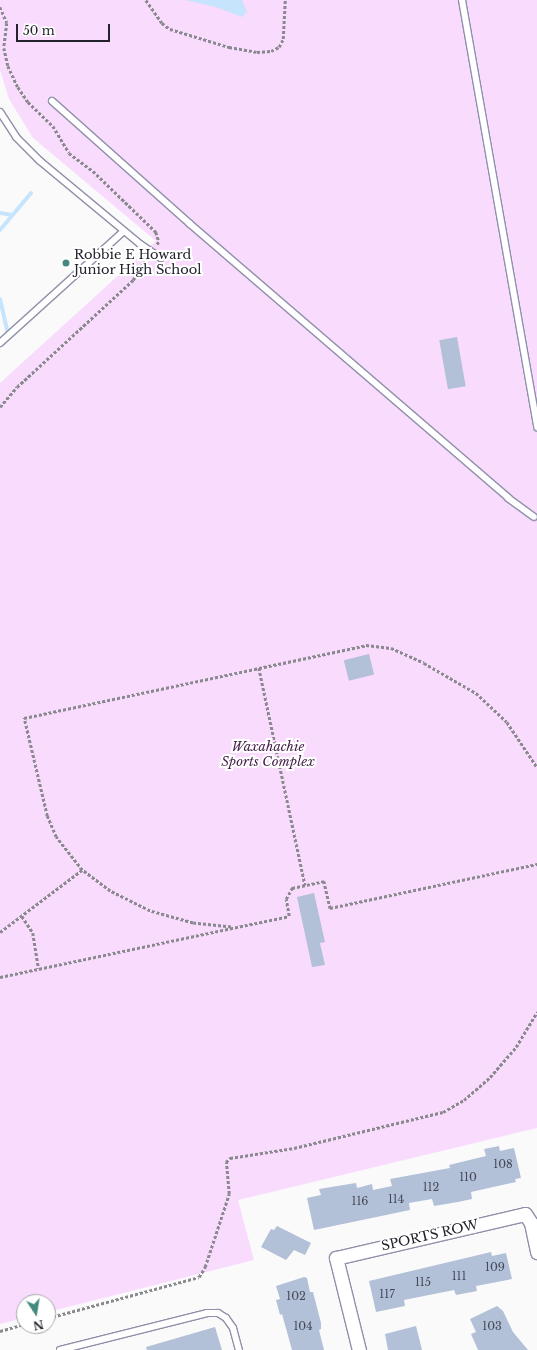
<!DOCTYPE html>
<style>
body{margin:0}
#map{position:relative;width:537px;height:1350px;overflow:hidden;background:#fafafa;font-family:"Libre Baskerville",serif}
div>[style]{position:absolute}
.green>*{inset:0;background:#f9dbfe}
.water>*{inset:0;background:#c6e4fc}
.stream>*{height:4px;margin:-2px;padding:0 2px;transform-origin:2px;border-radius:2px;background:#c6e4fc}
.building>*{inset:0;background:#b2c0d8;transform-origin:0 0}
.path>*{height:2.5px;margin-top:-1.25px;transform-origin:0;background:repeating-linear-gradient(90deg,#89898e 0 3px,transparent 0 5px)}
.roads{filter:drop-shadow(1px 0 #8f90a9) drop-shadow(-1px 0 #8f90a9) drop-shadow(0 1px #8f90a9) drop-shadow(0 -1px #8f90a9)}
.service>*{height:6px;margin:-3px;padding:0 3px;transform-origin:3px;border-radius:3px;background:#fff}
.minor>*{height:13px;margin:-6.5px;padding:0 6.5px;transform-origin:6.5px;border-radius:6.5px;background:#fff}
.dots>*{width:11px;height:11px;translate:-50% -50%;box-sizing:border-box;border:2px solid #fff;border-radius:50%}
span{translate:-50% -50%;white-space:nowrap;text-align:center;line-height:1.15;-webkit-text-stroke:4px #fff;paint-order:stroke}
.number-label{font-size:11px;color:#464a58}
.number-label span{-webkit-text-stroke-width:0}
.poi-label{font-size:13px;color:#22232d}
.left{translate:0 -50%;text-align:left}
.park-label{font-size:13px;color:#431e49;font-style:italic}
.street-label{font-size:13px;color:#22232d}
.north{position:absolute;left:16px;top:1294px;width:40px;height:40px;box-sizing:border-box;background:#fff;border:1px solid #a7a7ab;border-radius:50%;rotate:168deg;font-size:11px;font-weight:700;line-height:16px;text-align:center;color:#22232d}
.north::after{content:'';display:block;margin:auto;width:14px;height:18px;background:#458a80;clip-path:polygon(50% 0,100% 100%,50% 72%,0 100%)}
.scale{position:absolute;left:16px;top:24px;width:94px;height:18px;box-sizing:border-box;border:2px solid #22232d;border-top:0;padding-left:5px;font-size:12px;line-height:14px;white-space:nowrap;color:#22232d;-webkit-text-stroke:3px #fff;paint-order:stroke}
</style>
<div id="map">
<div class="green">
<div style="clip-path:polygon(0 0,537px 0,537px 1128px,238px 1200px,254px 1260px,48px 1312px,48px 1302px,24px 1302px,24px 1318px,0 1324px,0 383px,156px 241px,33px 138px,9px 99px,0 70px)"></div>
</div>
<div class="water">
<div style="clip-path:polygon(185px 0,242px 0,247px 12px,242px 17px,216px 7px)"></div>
</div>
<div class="stream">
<div style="left:0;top:213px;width:12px;rotate:9deg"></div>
<div style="left:0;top:230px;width:48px;rotate:-50deg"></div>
<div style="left:0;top:299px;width:32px;rotate:77deg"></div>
</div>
<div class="building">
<div style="left:457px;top:337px;width:50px;height:18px;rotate:80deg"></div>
<div style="left:369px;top:654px;width:21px;height:26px;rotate:76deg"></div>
<div style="clip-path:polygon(314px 893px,325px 942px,320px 943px,325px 965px,312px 967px,297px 897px)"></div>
<div style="clip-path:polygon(499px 1146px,500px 1151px,514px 1148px,521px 1178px,515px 1179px,516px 1182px,471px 1192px,472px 1199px,458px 1202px,434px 1206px,432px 1199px,409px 1203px,410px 1210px,314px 1230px,307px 1198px,321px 1195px,319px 1189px,356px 1183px,357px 1188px,372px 1184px,373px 1190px,392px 1186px,390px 1179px,450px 1168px,449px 1165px,486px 1156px,484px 1149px)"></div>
<div style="clip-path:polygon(277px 1226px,311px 1243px,305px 1255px,294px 1250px,286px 1260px,261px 1247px,271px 1229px,274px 1230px)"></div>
<div style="clip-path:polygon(491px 1252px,492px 1256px,506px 1253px,512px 1279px,476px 1286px,477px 1291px,456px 1295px,454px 1290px,404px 1300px,405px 1306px,376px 1312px,369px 1281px)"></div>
<div style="clip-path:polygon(304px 1277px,307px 1278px,310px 1292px,313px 1292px,321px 1323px,321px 1329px,319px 1330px,324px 1350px,292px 1350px,282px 1314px,280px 1315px,276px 1300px,280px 1299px,276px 1286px)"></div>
<div style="clip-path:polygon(497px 1306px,503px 1311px,513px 1332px,528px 1350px,478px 1350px,471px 1334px,476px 1332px,470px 1319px)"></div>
<div style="clip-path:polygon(416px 1326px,422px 1350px,388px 1350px,385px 1334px)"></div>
<div style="clip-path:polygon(215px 1327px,222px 1350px,147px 1350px,146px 1347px)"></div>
</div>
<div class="path">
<div style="left:146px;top:0;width:28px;rotate:55deg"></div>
<div style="left:162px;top:23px;width:10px;rotate:37deg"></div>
<div style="left:170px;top:29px;width:62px;rotate:17deg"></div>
<div style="left:229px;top:47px;width:28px;rotate:10deg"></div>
<div style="left:257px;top:52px;width:14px;rotate:-4deg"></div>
<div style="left:271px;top:51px;width:9px;rotate:-27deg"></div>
<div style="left:279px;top:47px;width:9px;rotate:-63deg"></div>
<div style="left:283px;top:39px;width:39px;rotate:-87deg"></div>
<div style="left:0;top:7px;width:17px;rotate:66deg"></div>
<div style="left:7px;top:23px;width:25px;rotate:97deg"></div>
<div style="left:4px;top:48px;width:18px;rotate:77deg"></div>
<div style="left:8px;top:66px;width:23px;rotate:65deg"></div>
<div style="left:18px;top:87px;width:18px;rotate:56deg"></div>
<div style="left:28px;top:102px;width:35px;rotate:44deg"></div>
<div style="left:53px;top:126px;width:31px;rotate:59deg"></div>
<div style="left:69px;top:153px;width:30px;rotate:37deg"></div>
<div style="left:93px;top:171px;width:88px;rotate:44.1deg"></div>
<div style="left:156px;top:232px;width:10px;rotate:73deg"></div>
<div style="left:159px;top:242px;width:5px;rotate:127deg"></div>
<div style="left:0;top:407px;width:26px;rotate:-50deg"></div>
<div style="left:17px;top:387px;width:158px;rotate:-42.7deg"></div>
<div style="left:133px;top:280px;width:27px;rotate:-59deg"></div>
<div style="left:259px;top:668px;width:222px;rotate:78deg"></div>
<div style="left:22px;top:916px;width:20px;rotate:57deg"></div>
<div style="left:33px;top:933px;width:36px;rotate:81deg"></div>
<div style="left:231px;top:927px;width:38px;rotate:-174deg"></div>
<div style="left:193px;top:923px;width:45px;rotate:-164.4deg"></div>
<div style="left:150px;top:911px;width:45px;rotate:-153.4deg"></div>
<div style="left:110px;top:891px;width:35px;rotate:-143deg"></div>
<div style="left:82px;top:870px;width:42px;rotate:-128.2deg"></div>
<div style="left:56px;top:837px;width:23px;rotate:-113deg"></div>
<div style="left:47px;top:816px;width:101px;rotate:-103.2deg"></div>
<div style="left:24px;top:718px;width:350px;rotate:-12deg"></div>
<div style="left:366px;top:645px;width:25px;rotate:7deg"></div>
<div style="left:391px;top:648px;width:36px;rotate:24deg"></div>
<div style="left:424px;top:663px;width:60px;rotate:30deg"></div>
<div style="left:476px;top:693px;width:42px;rotate:43.1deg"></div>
<div style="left:507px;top:722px;width:54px;rotate:56.3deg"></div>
<div style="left:0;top:932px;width:103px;rotate:-37.1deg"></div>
<div style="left:0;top:977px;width:295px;rotate:-11.9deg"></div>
<div style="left:289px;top:916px;width:17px;rotate:-100deg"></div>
<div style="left:286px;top:899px;width:13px;rotate:-61deg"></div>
<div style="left:292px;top:888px;width:33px;rotate:-12deg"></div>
<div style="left:324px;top:881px;width:28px;rotate:77deg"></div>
<div style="left:330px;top:908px;width:212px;rotate:-12deg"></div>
<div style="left:48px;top:1318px;width:156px;rotate:-15.2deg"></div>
<div style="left:199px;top:1277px;width:12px;rotate:-59deg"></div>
<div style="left:205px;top:1267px;width:77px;rotate:-71.8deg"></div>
<div style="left:229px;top:1194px;width:32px;rotate:-95deg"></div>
<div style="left:226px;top:1162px;width:6px;rotate:-45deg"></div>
<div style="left:230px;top:1158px;width:65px;rotate:-8.9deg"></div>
<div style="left:294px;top:1148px;width:153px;rotate:-13.6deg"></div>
<div style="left:443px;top:1112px;width:24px;rotate:-30deg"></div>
<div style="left:464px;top:1100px;width:35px;rotate:-41deg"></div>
<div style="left:490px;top:1077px;width:40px;rotate:-49deg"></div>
<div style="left:516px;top:1047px;width:41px;rotate:-59deg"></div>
<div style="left:0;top:1331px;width:25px;rotate:-16deg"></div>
</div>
<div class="roads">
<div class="service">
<div style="left:462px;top:0;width:434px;rotate:80deg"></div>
<div style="left:52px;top:101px;width:185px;rotate:41.7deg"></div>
<div style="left:190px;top:224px;width:420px;rotate:40.7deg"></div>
<div style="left:508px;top:498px;width:32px;rotate:36deg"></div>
<div style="left:0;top:112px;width:30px;rotate:57deg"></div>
<div style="left:16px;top:137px;width:34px;rotate:45deg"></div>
<div style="left:40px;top:161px;width:130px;rotate:39.7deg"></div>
<div style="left:140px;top:244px;width:25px;rotate:34deg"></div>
<div style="left:0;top:343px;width:167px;rotate:-42.1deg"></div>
<div style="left:60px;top:1350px;width:152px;rotate:-14.1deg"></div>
<div style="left:207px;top:1313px;width:11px"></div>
<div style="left:218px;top:1313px;width:9px;rotate:32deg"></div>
<div style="left:226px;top:1318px;width:12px;rotate:55deg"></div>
<div style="left:233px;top:1328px;width:23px;rotate:75deg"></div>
</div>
<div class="minor">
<div style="left:359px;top:1350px;width:95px;rotate:-104deg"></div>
<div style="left:336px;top:1258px;width:194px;rotate:-13.1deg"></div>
<div style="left:525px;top:1214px;width:11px;rotate:56deg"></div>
<div style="left:531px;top:1223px;width:30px;rotate:78deg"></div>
</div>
</div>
<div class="dots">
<div style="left:66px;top:263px;background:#458a80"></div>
</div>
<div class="number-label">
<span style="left:503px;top:1164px">108</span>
<span style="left:468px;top:1177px">110</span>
<span style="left:431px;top:1187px">112</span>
<span style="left:396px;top:1199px">114</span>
<span style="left:360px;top:1201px">116</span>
<span style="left:495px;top:1267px">109</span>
<span style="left:459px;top:1276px">111</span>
<span style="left:423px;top:1282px">115</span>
<span style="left:387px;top:1294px">117</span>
<span style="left:296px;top:1296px">102</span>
<span style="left:303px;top:1326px">104</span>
<span style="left:492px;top:1326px">103</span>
</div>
<div class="poi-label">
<span class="left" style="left:74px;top:263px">Robbie E Howard<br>Junior High School</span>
</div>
<div class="park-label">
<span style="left:268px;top:755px">Waxahachie<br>Sports Complex</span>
</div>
<div class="street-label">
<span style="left:430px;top:1236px;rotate:-13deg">SPORTS ROW</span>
</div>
<div class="north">N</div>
<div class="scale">50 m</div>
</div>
